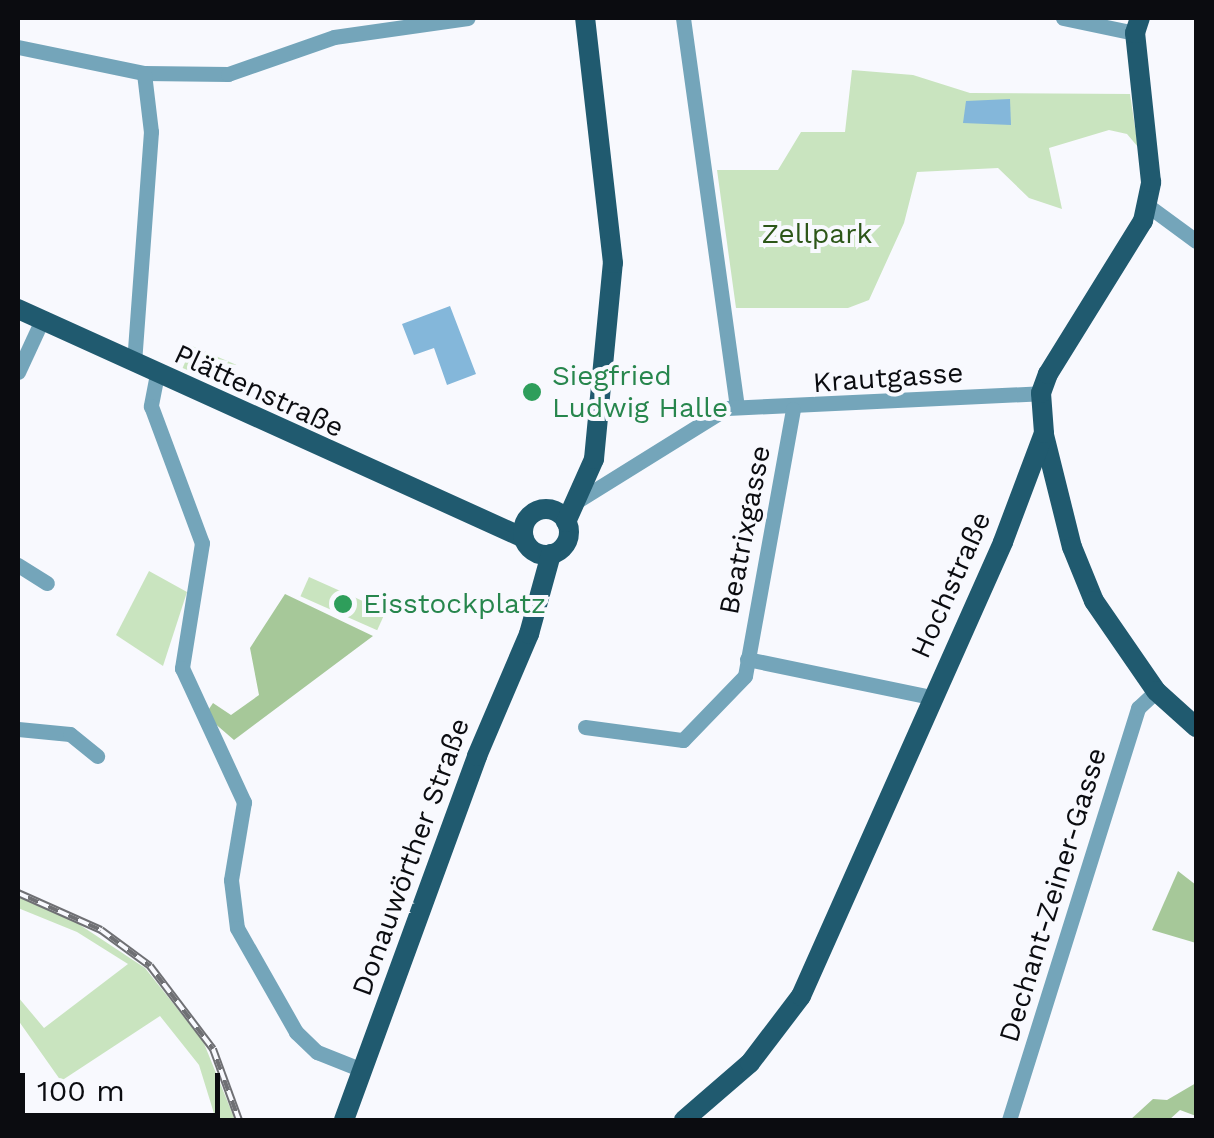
<!DOCTYPE html>
<meta charset="utf-8">
<style>
body{margin:0}
#map{position:relative;width:1214px;height:1138px;overflow:hidden;background:#f8f9fe;font-family:"Work Sans",sans-serif}
div>[style]{position:absolute}
.green>*{inset:0;background:#c9e4bf;transform-origin:0 0}
.forest>*{inset:0;background:#a6c899}
.water>*{inset:0;background:#84b7da}
.minor>*{height:15px;margin:-7.5px;padding:0 7.5px;transform-origin:7.5px;border-radius:7.5px;background:#74a5ba}
.major>*{height:20px;margin:-10px;padding:0 10px;transform-origin:10px;border-radius:10px;background:#205a6f}
.major>.ring{margin:-10px;padding:0;box-sizing:content-box;background:none;border:20px solid #205a6f;border-radius:50%}
.rail>*{height:8px;margin-top:-4px;transform-origin:0;background:repeating-linear-gradient(90deg,#f8f9fe 0 11px,#6f7074 0 22px);box-sizing:border-box;border-block:2px solid #6f7074}
.dots>*{width:28px;height:28px;translate:-50% -50%;box-sizing:border-box;border:5px solid #f8f9fe;border-radius:50%}
span{translate:-50% -50%;white-space:nowrap;text-align:center;line-height:1.15;-webkit-text-stroke:8px #f8f9fe;paint-order:stroke}
.park-label{font-size:28px;color:#2c5618}
.leisure-label{font-size:28px;color:#27864d}
.left{translate:0 -50%;text-align:left}
.street-label{font-size:28px;color:#0b0c10}
.frame{position:absolute;inset:0;border:20px solid #0b0c10;pointer-events:none}
.scale{position:absolute;left:20px;top:1073px;width:200px;height:45px;box-sizing:border-box;border:5px solid #0b0c10;border-top:0;padding-left:12px;font-size:30px;line-height:35px;white-space:nowrap;color:#0b0c10;-webkit-text-stroke:8px #f8f9fe;paint-order:stroke}
</style>
<div id="map">
<div class="green">
<div style="clip-path:polygon(852px 70px,913px 75px,970px 93px,1130px 94px,1138px 147px,1127px 134px,1109px 130px,1049px 148px,1062px 209px,1029px 198px,998px 168px,917px 172px,904px 223px,869px 300px,848px 308px,736px 308px,717px 170px,778px 170px,801px 132px,845px 132px)"></div>
<div style="left:192px;top:346px;width:48px;height:24px;rotate:23deg"></div>
<div style="clip-path:polygon(149px 571px,187px 592px,163px 666px,116px 635px)"></div>
<div style="left:309px;top:577px;width:84px;height:21px;rotate:24deg"></div>
<div style="clip-path:polygon(18px 896px,77px 923px,145px 968px,203px 1041px,235px 1120px,216px 1120px,199px 1065px,160px 1016px,61px 1081px,18px 1020px,18px 997px,44px 1028px,128px 964px,77px 932px,18px 908px)"></div>
</div>
<div class="forest">
<div style="clip-path:polygon(285px 594px,373px 636px,234px 740px,205px 715px,213px 703px,231px 715px,259px 695px,250px 648px)"></div>
<div style="clip-path:polygon(1178px 871px,1196px 885px,1196px 943px,1152px 930px)"></div>
<div style="clip-path:polygon(1196px 1083px,1196px 1116px,1180px 1110px,1169px 1120px,1130px 1120px,1153px 1099px,1167px 1100px)"></div>
</div>
<div class="water">
<div style="clip-path:polygon(1010px 99px,1011px 125px,963px 123px,966px 101px)"></div>
<div style="clip-path:polygon(450px 306px,476px 374px,447px 385px,434px 348px,414px 355px,402px 324px)"></div>
</div>
<div class="minor">
<div style="left:683px;top:18px;width:392px;rotate:82.1deg"></div>
<div style="left:1063px;top:18px;width:74px;rotate:11.8deg"></div>
<div style="left:18px;top:47px;width:129px;rotate:11.7deg"></div>
<div style="left:144px;top:73px;width:84px;rotate:0.7deg"></div>
<div style="left:228px;top:74px;width:112px;rotate:-19.2deg"></div>
<div style="left:334px;top:37px;width:135px;rotate:-8.1deg"></div>
<div style="left:1147px;top:205px;width:61px;rotate:36.3deg"></div>
<div style="left:134px;top:363px;width:232px;rotate:-85.8deg"></div>
<div style="left:151px;top:132px;width:59px;rotate:-96.8deg"></div>
<div style="left:18px;top:372px;width:57px;rotate:-65.2deg"></div>
<div style="left:157px;top:374px;width:33px;rotate:101deg"></div>
<div style="left:151px;top:406px;width:146px;rotate:69.6deg"></div>
<div style="left:202px;top:543px;width:127px;rotate:99.1deg"></div>
<div style="left:182px;top:668px;width:148px;rotate:65.2deg"></div>
<div style="left:244px;top:802px;width:79px;rotate:99.5deg"></div>
<div style="left:231px;top:880px;width:48px;rotate:82.9deg"></div>
<div style="left:237px;top:928px;width:120px;rotate:60.4deg"></div>
<div style="left:296px;top:1032px;width:29px;rotate:44deg"></div>
<div style="left:317px;top:1052px;width:48px;rotate:21.8deg"></div>
<div style="left:579px;top:500px;width:174px;rotate:-31.9deg"></div>
<div style="left:727px;top:408px;width:314px;rotate:-2.7deg"></div>
<div style="left:18px;top:565px;width:34px;rotate:32deg"></div>
<div style="left:747px;top:659px;width:187px;rotate:11.7deg"></div>
<div style="left:585px;top:727px;width:99px;rotate:7.6deg"></div>
<div style="left:683px;top:740px;width:89px;rotate:-45.9deg"></div>
<div style="left:745px;top:676px;width:271px;rotate:-79.8deg"></div>
<div style="left:18px;top:729px;width:52px;rotate:5.5deg"></div>
<div style="left:70px;top:734px;width:35px;rotate:39deg"></div>
<div style="left:1009px;top:1120px;width:432px;rotate:-72.6deg"></div>
<div style="left:1138px;top:708px;width:25px;rotate:-43deg"></div>
</div>
<div class="major">
<div style="left:18px;top:309px;width:555px;rotate:24.35deg"></div>
<div style="left:1044px;top:435px;width:115px;rotate:76deg"></div>
<div style="left:1072px;top:547px;width:58px;rotate:67.8deg"></div>
<div style="left:1094px;top:601px;width:109px;rotate:55.4deg"></div>
<div style="left:1156px;top:691px;width:54px;rotate:42deg"></div>
<div class="ring" style="left:523px;top:509px;width:26px;height:26px"></div>
<div style="left:566px;top:522px;width:69px;rotate:-66deg"></div>
<div style="left:594px;top:459px;width:197px;rotate:-84.5deg"></div>
<div style="left:613px;top:263px;width:247px;rotate:-96.5deg"></div>
<div style="left:344px;top:1120px;width:388px;rotate:-69.9deg"></div>
<div style="left:477px;top:756px;width:133px;rotate:-66.9deg"></div>
<div style="left:529px;top:634px;width:83px;rotate:-74.6deg"></div>
<div style="left:684px;top:1120px;width:87px;rotate:-40.8deg"></div>
<div style="left:750px;top:1063px;width:84px;rotate:-52.7deg"></div>
<div style="left:801px;top:996px;width:497px;rotate:-66deg"></div>
<div style="left:1003px;top:542px;width:116px;rotate:-69.4deg"></div>
<div style="left:1044px;top:433px;width:40px;rotate:-94.3deg"></div>
<div style="left:1041px;top:393px;width:20px;rotate:-70deg"></div>
<div style="left:1048px;top:374px;width:180px;rotate:-58.2deg"></div>
<div style="left:1143px;top:221px;width:40px;rotate:-78deg"></div>
<div style="left:1151px;top:182px;width:150px;rotate:-96.1deg"></div>
<div style="left:1135px;top:33px;width:16px;rotate:-72deg"></div>
</div>
<div class="rail">
<div style="left:18px;top:893px;width:91px;rotate:24deg"></div>
<div style="left:101px;top:930px;width:61px;rotate:36.3deg"></div>
<div style="left:150px;top:966px;width:104px;rotate:52.8deg"></div>
<div style="left:213px;top:1049px;width:76px;rotate:69.9deg"></div>
</div>
<div class="dots">
<div style="left:532px;top:392px;background:#2e9e5b"></div>
<div style="left:343px;top:604px;background:#2e9e5b"></div>
</div>
<div class="park-label">
<span style="left:817px;top:234px">Zellpark</span>
</div>
<div class="leisure-label">
<span class="left" style="left:552px;top:392px">Siegfried<br>Ludwig Halle</span>
<span class="left" style="left:363px;top:604px">Eisstockplatz</span>
</div>
<div class="street-label">
<span style="left:888px;top:378px;rotate:-4deg">Krautgasse</span>
<span style="left:259px;top:391px;rotate:25deg">Plättenstraße</span>
<span style="left:745px;top:530px;rotate:-79deg">Beatrixgasse</span>
<span style="left:951px;top:585px;rotate:-66deg">Hochstraße</span>
<span style="left:411px;top:857px;rotate:-70deg">Donauwörther Straße</span>
<span style="left:1053px;top:895px;rotate:-73deg">Dechant-Zeiner-Gasse</span>
</div>
<div class="frame"></div>
<div class="scale">100 m</div>
</div>
